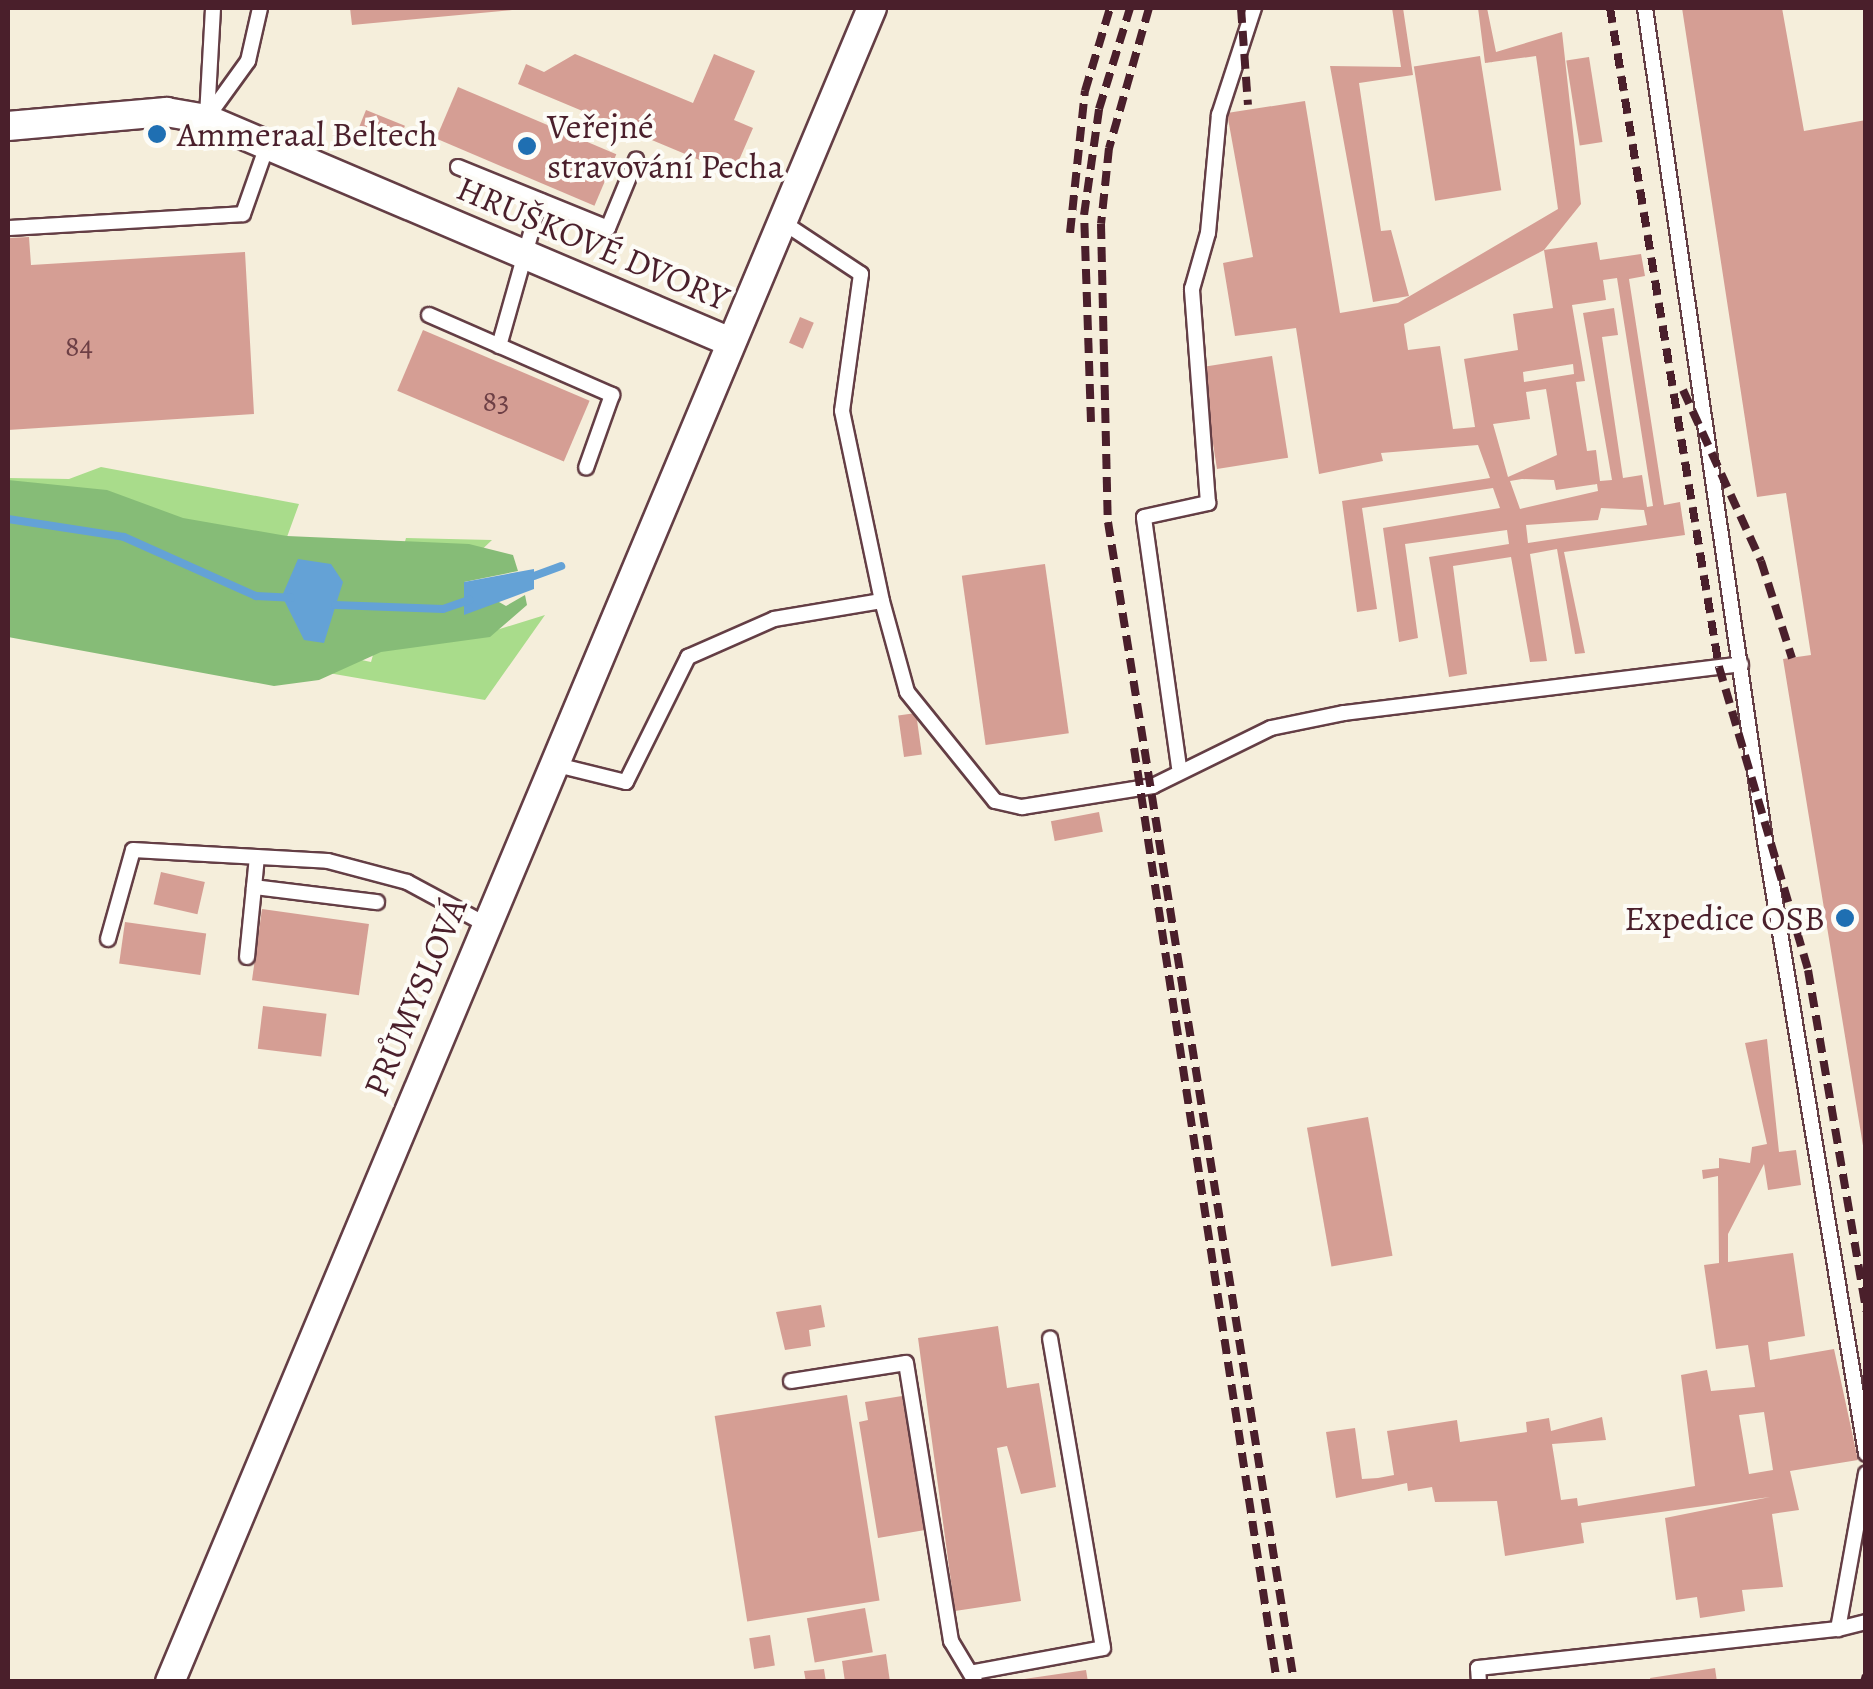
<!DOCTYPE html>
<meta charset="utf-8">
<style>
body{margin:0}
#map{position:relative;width:1873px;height:1689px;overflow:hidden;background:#f5eedb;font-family:Alegreya,serif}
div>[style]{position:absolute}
.green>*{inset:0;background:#a9dc8b}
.forest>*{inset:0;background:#86bc77}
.water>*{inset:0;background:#64a2d6}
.stream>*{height:8px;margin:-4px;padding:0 4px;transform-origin:4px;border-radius:4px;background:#64a2d6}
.building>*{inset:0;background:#d59e94;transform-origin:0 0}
.roads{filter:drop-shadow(2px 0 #643e45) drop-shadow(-2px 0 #643e45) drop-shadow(0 2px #643e45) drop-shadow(0 -2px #643e45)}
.lane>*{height:14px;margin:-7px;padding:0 7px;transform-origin:7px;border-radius:7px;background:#fff}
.street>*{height:28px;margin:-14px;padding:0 14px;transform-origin:14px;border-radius:14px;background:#fff}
.rail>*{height:8px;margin-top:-4px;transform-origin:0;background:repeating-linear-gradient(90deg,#4a1f2b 0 15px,transparent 0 23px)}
.dots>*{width:28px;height:28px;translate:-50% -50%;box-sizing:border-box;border:5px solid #fdfcf7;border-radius:50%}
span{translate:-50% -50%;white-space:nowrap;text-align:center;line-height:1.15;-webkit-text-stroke:8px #fdfcf7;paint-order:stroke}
.number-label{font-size:30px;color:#6d3f45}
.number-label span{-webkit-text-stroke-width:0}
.poi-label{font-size:35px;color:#4a1f2b}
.left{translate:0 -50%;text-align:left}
.right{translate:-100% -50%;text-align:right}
.street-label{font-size:35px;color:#4a1f2b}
.frame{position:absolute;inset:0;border:10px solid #4a1f2b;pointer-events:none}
</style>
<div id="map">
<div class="green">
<div style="clip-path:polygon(101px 467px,299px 504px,275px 570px,290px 645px,371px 662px,406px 538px,492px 540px,453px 577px,487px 633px,545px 615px,485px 700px,282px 665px,8px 564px,8px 478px,69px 479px)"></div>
</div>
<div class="forest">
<div style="clip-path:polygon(8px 480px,107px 490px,183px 518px,287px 536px,469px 544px,513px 555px,518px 571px,464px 582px,506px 606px,525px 595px,527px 605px,490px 637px,381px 652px,319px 680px,274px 686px,8px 637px)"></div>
</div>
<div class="water">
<div style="clip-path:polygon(298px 559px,331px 564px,343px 582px,324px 643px,304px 640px,282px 596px)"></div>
<div style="clip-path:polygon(534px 569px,534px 589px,464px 615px,464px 582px)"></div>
</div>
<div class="stream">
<div style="left:8px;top:519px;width:117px;rotate:8.8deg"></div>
<div style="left:124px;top:537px;width:145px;rotate:24.1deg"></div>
<div style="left:256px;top:596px;width:35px;rotate:3deg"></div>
<div style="left:534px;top:576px;width:29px;rotate:-20deg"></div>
<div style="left:335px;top:605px;width:108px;rotate:2.1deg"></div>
<div style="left:443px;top:609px;width:28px;rotate:-19deg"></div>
</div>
<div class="building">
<div style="clip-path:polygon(350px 8px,512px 8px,512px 10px,352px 25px)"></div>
<div style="clip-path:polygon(1392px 8px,1403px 8px,1413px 75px,1359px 83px,1381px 231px,1391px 230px,1409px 296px,1373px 302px,1330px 66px,1401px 67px)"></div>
<div style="clip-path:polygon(evenodd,1478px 8px,1487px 8px,1496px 52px,1562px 32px,1581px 204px,1544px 250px,1404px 324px,1408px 350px,1440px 346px,1453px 429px,1475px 427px,1464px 359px,1518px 350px,1513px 314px,1553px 308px,1544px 250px,1597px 242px,1600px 260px,1641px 254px,1645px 276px,1629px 279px,1664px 505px,1680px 502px,1685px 535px,1564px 552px,1585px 653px,1575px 654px,1557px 549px,1530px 554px,1547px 661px,1530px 662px,1511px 557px,1453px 566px,1467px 674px,1449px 677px,1429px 557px,1509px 544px,1507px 530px,1405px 544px,1418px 638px,1399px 642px,1383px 528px,1500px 508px,1493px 488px,1362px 508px,1377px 609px,1357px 612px,1342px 501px,1490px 478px,1478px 445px,1381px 453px,1383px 461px,1319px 474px,1296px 328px,1235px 336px,1223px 263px,1253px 257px,1227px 113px,1305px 101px,1340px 313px,1398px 303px,1558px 209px,1536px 56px,1485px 63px,1478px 8px,1617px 278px,1653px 506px,1647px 507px,1642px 475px,1623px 478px,1602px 337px,1618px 335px,1614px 308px,1583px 313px,1612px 480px,1600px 481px,1596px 450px,1587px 451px,1576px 382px,1585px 381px,1572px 305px,1606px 300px,1603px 280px,1617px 278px,1478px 8px,1573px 364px,1574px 374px,1524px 382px,1523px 372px,1573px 364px,1478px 8px,1546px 389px,1557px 455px,1508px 477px,1493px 424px,1530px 419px,1526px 392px,1546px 389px,1478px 8px,1522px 479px,1554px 480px,1556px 490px,1597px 484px,1598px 491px,1520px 509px,1510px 481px,1522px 479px,1478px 8px,1601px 508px,1644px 510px,1647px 525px,1528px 543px,1526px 525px,1598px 520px,1601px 508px)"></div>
<div style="clip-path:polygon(1682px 8px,1782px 8px,1804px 131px,1866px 120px,1866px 1164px,1783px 659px,1811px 655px,1786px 493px,1757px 497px)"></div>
<div style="clip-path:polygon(575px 54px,693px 103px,714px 54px,755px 71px,734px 120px,753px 128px,733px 174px,518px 84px,526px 64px,544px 72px)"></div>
<div style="left:1480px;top:56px;width:136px;height:67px;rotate:81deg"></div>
<div style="left:1589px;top:57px;width:86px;height:23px;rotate:81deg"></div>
<div style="left:458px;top:87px;width:172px;height:56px;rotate:23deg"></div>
<div style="left:366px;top:110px;width:42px;height:18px;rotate:22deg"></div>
<div style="clip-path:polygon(29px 237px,31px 265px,245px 252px,254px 414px,8px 430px,8px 238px)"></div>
<div style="left:800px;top:317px;width:15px;height:28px;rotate:23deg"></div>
<div style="left:423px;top:330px;width:181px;height:66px;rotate:23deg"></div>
<div style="left:1272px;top:356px;width:103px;height:72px;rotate:81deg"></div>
<div style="left:1045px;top:564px;width:171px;height:84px;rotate:82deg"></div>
<div style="left:916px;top:713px;width:42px;height:18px;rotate:82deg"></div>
<div style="left:1099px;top:812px;width:20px;height:49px;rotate:79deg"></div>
<div style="left:161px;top:872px;width:45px;height:33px;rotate:13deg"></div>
<div style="left:262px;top:909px;width:108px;height:72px;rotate:8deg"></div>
<div style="left:125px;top:922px;width:82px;height:42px;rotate:8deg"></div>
<div style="left:263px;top:1006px;width:64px;height:43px;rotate:7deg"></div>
<div style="clip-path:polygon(evenodd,1767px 1039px,1779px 1152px,1796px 1150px,1801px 1185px,1768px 1190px,1764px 1164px,1728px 1234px,1728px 1262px,1793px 1253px,1805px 1336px,1768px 1342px,1770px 1360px,1834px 1349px,1858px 1460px,1790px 1471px,1799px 1510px,1772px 1514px,1783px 1587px,1742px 1590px,1745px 1611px,1700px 1618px,1697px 1597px,1676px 1600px,1665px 1518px,1770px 1497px,1581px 1523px,1584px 1543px,1505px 1556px,1497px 1501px,1435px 1502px,1432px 1487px,1408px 1491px,1407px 1483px,1336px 1498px,1326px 1432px,1355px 1428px,1362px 1479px,1378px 1478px,1394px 1475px,1387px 1431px,1457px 1420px,1460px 1442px,1527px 1432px,1526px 1422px,1549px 1418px,1551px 1431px,1602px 1417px,1606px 1440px,1552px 1444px,1561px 1500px,1577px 1498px,1578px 1506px,1695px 1486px,1681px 1375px,1707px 1370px,1711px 1391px,1755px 1387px,1748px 1345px,1716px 1349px,1704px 1265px,1719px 1263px,1718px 1176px,1703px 1179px,1702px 1170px,1719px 1168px,1719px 1158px,1750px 1163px,1752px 1147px,1767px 1144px,1745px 1043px,1767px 1039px,1764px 1412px,1773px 1470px,1749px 1474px,1739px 1415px,1764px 1412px)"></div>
<div style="left:1368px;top:1117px;width:141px;height:62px;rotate:80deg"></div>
<div style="clip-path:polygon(821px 1305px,825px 1327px,809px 1330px,811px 1346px,785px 1350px,776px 1312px)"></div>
<div style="clip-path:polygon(998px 1326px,1007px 1388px,1039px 1383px,1056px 1487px,1021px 1494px,1007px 1446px,997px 1448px,1021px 1601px,955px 1611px,918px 1338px)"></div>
<div style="left:847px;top:1395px;width:208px;height:134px;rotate:81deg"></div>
<div style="clip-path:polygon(902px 1396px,925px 1530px,878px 1538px,859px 1422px,868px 1420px,865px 1402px)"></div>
<div style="left:865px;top:1608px;width:45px;height:59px;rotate:80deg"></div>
<div style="left:770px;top:1635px;width:31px;height:21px;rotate:81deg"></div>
<div style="clip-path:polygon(886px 1654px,890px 1682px,845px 1682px,842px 1661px)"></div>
<div style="clip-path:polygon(1715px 1668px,1717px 1682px,1651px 1682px,1650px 1678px)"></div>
<div style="clip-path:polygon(824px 1669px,826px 1682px,806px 1682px,804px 1671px)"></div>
<div style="clip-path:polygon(1086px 1670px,1088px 1682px,1024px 1682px,1024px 1679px)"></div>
</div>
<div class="roads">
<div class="lane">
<div style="left:1645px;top:8px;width:842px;rotate:81.8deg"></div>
<div style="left:1765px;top:841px;width:621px;rotate:80.64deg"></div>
<div style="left:207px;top:116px;width:108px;rotate:-86.8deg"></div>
<div style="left:206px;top:119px;width:72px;rotate:-54.1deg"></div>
<div style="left:248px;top:61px;width:54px;rotate:-77.2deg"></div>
<div style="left:458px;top:167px;width:162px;rotate:22.1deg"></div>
<div style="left:608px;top:228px;width:74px;rotate:-67.6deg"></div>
<div style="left:781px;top:221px;width:96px;rotate:33.5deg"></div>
<div style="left:861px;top:274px;width:138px;rotate:97.9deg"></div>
<div style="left:842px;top:411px;width:194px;rotate:78.1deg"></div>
<div style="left:882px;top:601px;width:94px;rotate:74.6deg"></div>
<div style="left:907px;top:692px;width:140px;rotate:51.1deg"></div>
<div style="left:995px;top:801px;width:28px;rotate:13deg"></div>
<div style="left:1022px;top:807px;width:133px;rotate:-9.1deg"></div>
<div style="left:1153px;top:786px;width:131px;rotate:-26.2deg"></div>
<div style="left:1271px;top:728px;width:75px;rotate:-11.6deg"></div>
<div style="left:1344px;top:713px;width:400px;rotate:-7deg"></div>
<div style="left:8px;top:228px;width:235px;rotate:-3.4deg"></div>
<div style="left:243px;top:214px;width:75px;rotate:-70.6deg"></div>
<div style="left:429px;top:315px;width:200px;rotate:23.6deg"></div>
<div style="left:612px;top:395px;width:77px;rotate:109.6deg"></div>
<div style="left:499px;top:346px;width:151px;rotate:-74.2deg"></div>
<div style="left:557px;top:765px;width:71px;rotate:13.8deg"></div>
<div style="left:626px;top:782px;width:140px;rotate:-63.6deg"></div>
<div style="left:688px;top:657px;width:94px;rotate:-23.8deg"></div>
<div style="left:774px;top:619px;width:109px;rotate:-9.5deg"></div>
<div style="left:1179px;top:767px;width:252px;rotate:-98deg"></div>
<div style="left:1144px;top:517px;width:66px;rotate:-12.3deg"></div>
<div style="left:1208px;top:503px;width:215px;rotate:-94.3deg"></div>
<div style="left:1192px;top:289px;width:58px;rotate:-74.1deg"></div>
<div style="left:1208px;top:233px;width:119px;rotate:-84.7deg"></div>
<div style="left:1219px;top:115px;width:113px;rotate:-71.9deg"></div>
<div style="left:254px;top:887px;width:124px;rotate:7deg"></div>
<div style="left:108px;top:939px;width:92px;rotate:-74.3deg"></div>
<div style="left:133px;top:850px;width:195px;rotate:3.2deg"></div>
<div style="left:328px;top:861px;width:82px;rotate:14.9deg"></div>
<div style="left:407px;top:882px;width:89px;rotate:28.3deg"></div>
<div style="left:247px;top:957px;width:100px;rotate:-84.3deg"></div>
<div style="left:791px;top:1381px;width:116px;rotate:-8.9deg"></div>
<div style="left:906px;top:1363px;width:282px;rotate:80.8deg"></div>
<div style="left:951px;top:1641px;width:47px;rotate:59deg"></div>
<div style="left:1838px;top:1629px;width:29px;rotate:-14deg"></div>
<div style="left:974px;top:1672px;width:131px;rotate:-10.5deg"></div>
<div style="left:1103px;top:1648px;width:314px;rotate:-99.7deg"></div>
<div style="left:1479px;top:1682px;width:14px;rotate:-94deg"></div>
<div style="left:1478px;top:1668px;width:362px;rotate:-6.2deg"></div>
<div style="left:1838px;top:1629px;width:158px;rotate:-79.8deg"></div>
</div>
<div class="street">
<div style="left:8px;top:126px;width:159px;rotate:-5.1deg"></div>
<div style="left:166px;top:112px;width:41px;rotate:9.9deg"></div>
<div style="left:206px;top:119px;width:567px;rotate:23.04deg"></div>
<div style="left:170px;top:1682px;width:1815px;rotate:-67.25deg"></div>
</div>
</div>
<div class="rail">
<div style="left:1149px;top:8px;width:146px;rotate:105.9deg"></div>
<div style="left:1109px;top:148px;width:76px;rotate:96deg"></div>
<div style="left:1101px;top:224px;width:298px;rotate:88.7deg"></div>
<div style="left:1108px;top:522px;width:1175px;rotate:80.89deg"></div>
<div style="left:1241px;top:8px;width:97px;rotate:85.9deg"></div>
<div style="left:1610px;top:8px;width:668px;rotate:80.61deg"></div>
<div style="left:1719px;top:667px;width:316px;rotate:73.6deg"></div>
<div style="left:1808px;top:970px;width:346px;rotate:80.3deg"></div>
<div style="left:1070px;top:233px;width:143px;rotate:-84deg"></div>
<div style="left:1085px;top:91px;width:87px;rotate:-73.2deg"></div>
<div style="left:1683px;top:390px;width:188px;rotate:65.5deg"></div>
<div style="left:1761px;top:561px;width:102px;rotate:72.3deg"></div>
<div style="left:1091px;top:422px;width:207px;rotate:-91.9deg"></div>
<div style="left:1084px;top:215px;width:107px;rotate:-81.9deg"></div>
<div style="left:1099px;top:109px;width:106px;rotate:-72.9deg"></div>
<div style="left:1134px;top:748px;width:945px;rotate:81.3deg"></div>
<div style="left:1864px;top:1682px;width:7px;rotate:-74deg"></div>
</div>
<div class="dots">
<div style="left:157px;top:134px;background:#1f6fb2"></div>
<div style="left:527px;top:146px;background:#1f6fb2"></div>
<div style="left:1845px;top:918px;background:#1f6fb2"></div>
</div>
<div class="number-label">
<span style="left:79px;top:346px">84</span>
<span style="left:496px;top:401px">83</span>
</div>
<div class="poi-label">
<span class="left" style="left:547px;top:146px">Veřejné<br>stravování Pecha</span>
<span class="left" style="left:177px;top:134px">Ammeraal Beltech</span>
<span class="right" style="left:1825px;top:918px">Expedice OSB</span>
</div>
<div class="street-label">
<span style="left:593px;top:243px;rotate:23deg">HRUŠKOVÉ DVORY</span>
<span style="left:415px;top:997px;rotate:-67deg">PRŮMYSLOVÁ</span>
</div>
<div class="frame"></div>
</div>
